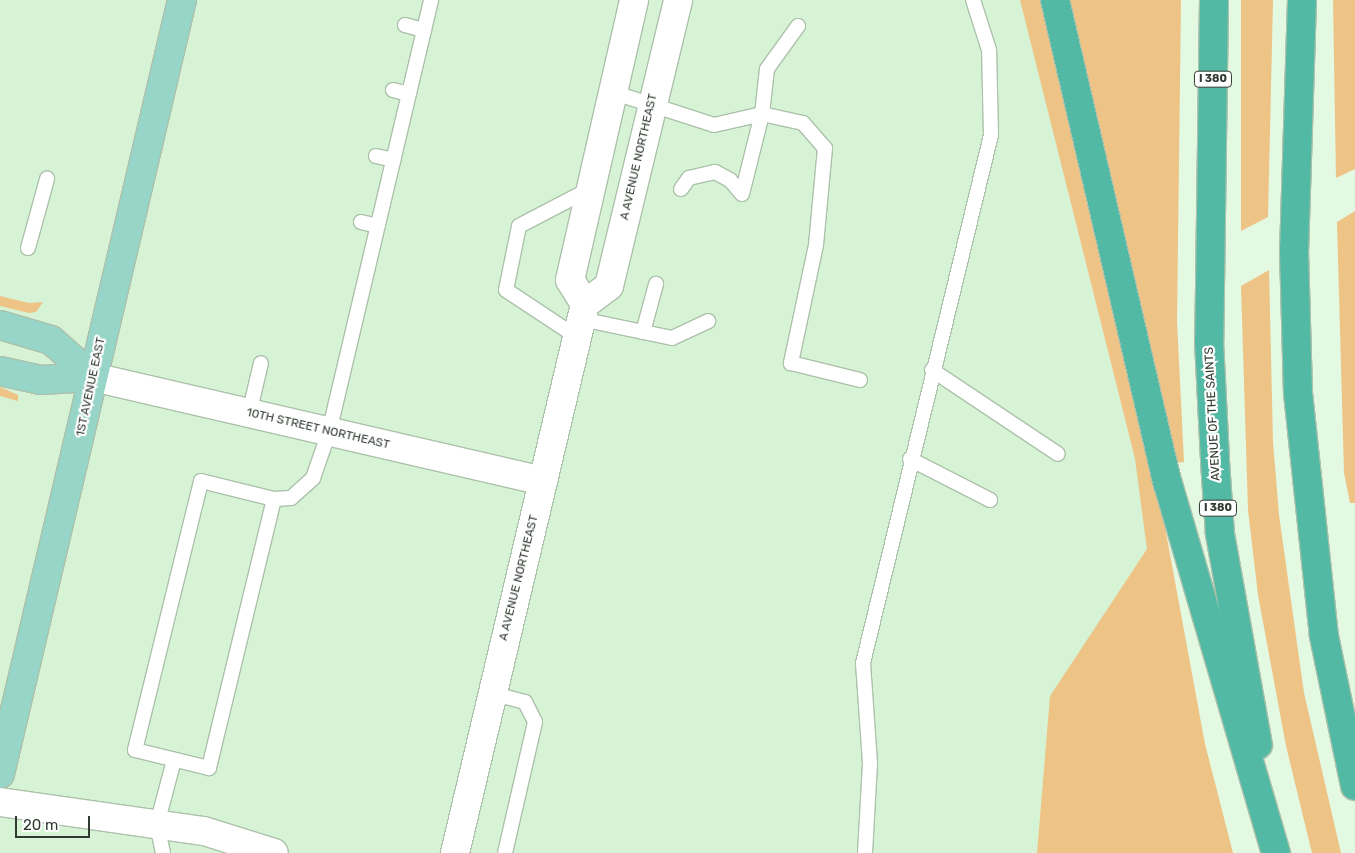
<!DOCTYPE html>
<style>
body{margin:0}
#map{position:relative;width:1355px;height:853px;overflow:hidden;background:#e3f9e2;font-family:Rubik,sans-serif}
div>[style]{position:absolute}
.built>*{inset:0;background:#d7f3d5}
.green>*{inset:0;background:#eec386}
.roads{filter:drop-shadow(1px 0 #acc1ab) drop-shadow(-1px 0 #acc1ab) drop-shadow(0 1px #acc1ab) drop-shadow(0 -1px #acc1ab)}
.service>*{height:14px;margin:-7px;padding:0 7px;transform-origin:7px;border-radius:7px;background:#fff}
.minor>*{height:28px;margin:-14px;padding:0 14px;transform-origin:14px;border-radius:14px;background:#fff}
.tertiary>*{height:28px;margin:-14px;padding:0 14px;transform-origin:14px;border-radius:14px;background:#fff}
.primary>*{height:28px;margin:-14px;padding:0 14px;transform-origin:14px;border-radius:14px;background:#97d5c8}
.motorway>*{height:28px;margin:-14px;padding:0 14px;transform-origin:14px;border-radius:14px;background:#51b9a4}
span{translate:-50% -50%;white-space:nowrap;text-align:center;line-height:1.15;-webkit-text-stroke:4.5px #fff;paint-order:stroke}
.shield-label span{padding:1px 4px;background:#fff;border:1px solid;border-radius:4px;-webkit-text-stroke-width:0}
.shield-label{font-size:11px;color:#313a31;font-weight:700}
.street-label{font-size:12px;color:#313a31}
.scale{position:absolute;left:15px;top:816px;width:75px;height:22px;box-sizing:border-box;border:2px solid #313a31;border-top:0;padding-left:6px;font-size:15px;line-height:18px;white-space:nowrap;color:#313a31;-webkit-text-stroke:4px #fff;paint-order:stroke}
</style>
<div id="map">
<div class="built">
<div style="clip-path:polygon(0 0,1020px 0,1135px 459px,1196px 853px,0 853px)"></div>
</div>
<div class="green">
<div style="clip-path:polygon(1020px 0,1041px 0,1160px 500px,1205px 744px,1233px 853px,1037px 853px,1050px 696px,1147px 549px,1135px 459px)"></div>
<div style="clip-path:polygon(1068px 0,1181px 0,1177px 322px,1184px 462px,1175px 463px)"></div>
<div style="clip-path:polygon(1241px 0,1273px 0,1268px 217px,1241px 231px)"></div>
<div style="clip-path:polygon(1333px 0,1355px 0,1355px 169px,1336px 178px)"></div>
<div style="clip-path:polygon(1355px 211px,1355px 503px,1350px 503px,1344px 473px,1337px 222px)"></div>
<div style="clip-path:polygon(1269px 270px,1273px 442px,1279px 515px,1304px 693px,1341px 853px,1312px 853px,1286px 746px,1258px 595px,1248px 510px,1241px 286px)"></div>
<div style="clip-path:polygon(0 296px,29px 303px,43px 302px,36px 312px,29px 313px,0 306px)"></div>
<div style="clip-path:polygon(0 387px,18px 395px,18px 401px,0 396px)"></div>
</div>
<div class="roads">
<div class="service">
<div style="left:405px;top:25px;width:20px;rotate:15deg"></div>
<div style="left:393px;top:90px;width:16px;rotate:14deg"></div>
<div style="left:612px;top:92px;width:107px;rotate:17.9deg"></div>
<div style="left:714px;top:125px;width:49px;rotate:-12.9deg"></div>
<div style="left:762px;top:114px;width:42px;rotate:12.4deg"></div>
<div style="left:803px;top:123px;width:33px;rotate:49deg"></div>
<div style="left:825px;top:148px;width:97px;rotate:95.3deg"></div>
<div style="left:816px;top:245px;width:121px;rotate:102deg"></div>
<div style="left:791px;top:363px;width:71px;rotate:13.8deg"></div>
<div style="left:376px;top:156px;width:18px;rotate:13deg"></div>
<div style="left:681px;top:189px;width:14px;rotate:-54deg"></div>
<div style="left:689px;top:178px;width:27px;rotate:-13deg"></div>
<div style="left:715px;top:172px;width:17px;rotate:28deg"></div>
<div style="left:730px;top:180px;width:18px;rotate:49deg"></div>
<div style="left:742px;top:194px;width:82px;rotate:-76deg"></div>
<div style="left:762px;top:114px;width:45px;rotate:-83.7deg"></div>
<div style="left:767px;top:69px;width:53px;rotate:-54.2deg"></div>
<div style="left:361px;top:222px;width:17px;rotate:13deg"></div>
<div style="left:28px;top:248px;width:72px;rotate:-74.6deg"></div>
<div style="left:581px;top:319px;width:93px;rotate:11.8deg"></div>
<div style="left:672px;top:338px;width:40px;rotate:-25deg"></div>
<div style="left:643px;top:332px;width:50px;rotate:-74.8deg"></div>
<div style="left:577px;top:337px;width:85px;rotate:-146.5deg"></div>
<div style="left:506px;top:290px;width:65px;rotate:-78.5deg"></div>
<div style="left:519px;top:226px;width:80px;rotate:-27.5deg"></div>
<div style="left:932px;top:370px;width:151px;rotate:33.7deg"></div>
<div style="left:249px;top:414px;width:52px;rotate:-76.8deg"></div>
<div style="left:910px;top:459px;width:90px;rotate:27.1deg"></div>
<div style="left:201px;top:481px;width:75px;rotate:13.9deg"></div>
<div style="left:274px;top:499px;width:277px;rotate:103.6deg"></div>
<div style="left:209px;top:768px;width:76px;rotate:-166.3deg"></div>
<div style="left:135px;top:750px;width:277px;rotate:-76.2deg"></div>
<div style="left:274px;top:499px;width:17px;rotate:-3deg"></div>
<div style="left:291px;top:498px;width:30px;rotate:-42deg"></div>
<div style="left:313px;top:478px;width:49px;rotate:-70.8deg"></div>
<div style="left:329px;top:432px;width:444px;rotate:-76.7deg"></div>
<div style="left:491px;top:693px;width:35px;rotate:15deg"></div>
<div style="left:525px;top:702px;width:22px;rotate:63deg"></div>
<div style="left:535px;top:722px;width:134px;rotate:102.9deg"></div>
<div style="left:163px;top:853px;width:30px;rotate:-102deg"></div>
<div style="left:157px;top:824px;width:66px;rotate:-75.1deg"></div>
<div style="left:865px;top:853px;width:90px;rotate:-86.8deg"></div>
<div style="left:870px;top:763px;width:100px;rotate:-94deg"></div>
<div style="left:863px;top:663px;width:543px;rotate:-76.37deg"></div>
<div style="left:991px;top:135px;width:85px;rotate:-91.3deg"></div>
<div style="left:989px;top:50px;width:52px;rotate:-107.7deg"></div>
</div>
<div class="minor">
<div style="left:93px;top:377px;width:462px;rotate:13deg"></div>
<div style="left:0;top:802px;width:206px;rotate:8.1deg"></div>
<div style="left:204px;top:831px;width:73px;rotate:17.4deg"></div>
</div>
<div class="tertiary">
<div style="left:585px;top:304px;width:28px;rotate:-122deg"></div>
<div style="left:570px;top:280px;width:287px;rotate:-77.1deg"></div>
<div style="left:455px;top:853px;width:564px;rotate:-76.68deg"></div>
<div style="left:585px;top:304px;width:30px;rotate:-37deg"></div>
<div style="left:609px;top:286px;width:294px;rotate:-76.4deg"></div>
</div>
<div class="primary">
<div style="left:0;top:325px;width:53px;rotate:16.4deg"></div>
<div style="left:51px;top:340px;width:56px;rotate:41.4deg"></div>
<div style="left:0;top:371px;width:42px;rotate:12.4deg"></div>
<div style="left:41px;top:380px;width:52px;rotate:-3.3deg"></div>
<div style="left:0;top:774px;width:795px;rotate:-76.77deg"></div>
</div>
<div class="motorway">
<div style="left:1055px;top:0;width:497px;rotate:76.9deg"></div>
<div style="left:1168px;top:484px;width:384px;rotate:73.7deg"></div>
<div style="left:1214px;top:0;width:341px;rotate:90.8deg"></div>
<div style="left:1209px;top:341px;width:120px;rotate:87.1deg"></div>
<div style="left:1215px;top:461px;width:73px;rotate:86.1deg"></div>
<div style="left:1220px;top:534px;width:214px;rotate:79.8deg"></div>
<div style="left:1302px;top:0;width:250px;rotate:91.8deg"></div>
<div style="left:1294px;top:250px;width:143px;rotate:88.4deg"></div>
<div style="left:1298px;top:393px;width:244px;rotate:83.9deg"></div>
<div style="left:1324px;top:636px;width:153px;rotate:78.3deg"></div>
</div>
</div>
<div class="shield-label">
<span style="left:1213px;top:79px">I 380</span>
<span style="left:1218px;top:508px">I 380</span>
</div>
<div class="street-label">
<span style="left:639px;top:157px;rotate:-77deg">A AVENUE NORTHEAST</span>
<span style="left:91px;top:387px;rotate:-78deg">1ST AVENUE EAST</span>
<span style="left:1213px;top:414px;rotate:-93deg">AVENUE OF THE SAINTS</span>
<span style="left:318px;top:429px;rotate:13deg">10TH STREET NORTHEAST</span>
<span style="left:519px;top:578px;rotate:-76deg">A AVENUE NORTHEAST</span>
</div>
<div class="scale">20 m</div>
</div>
